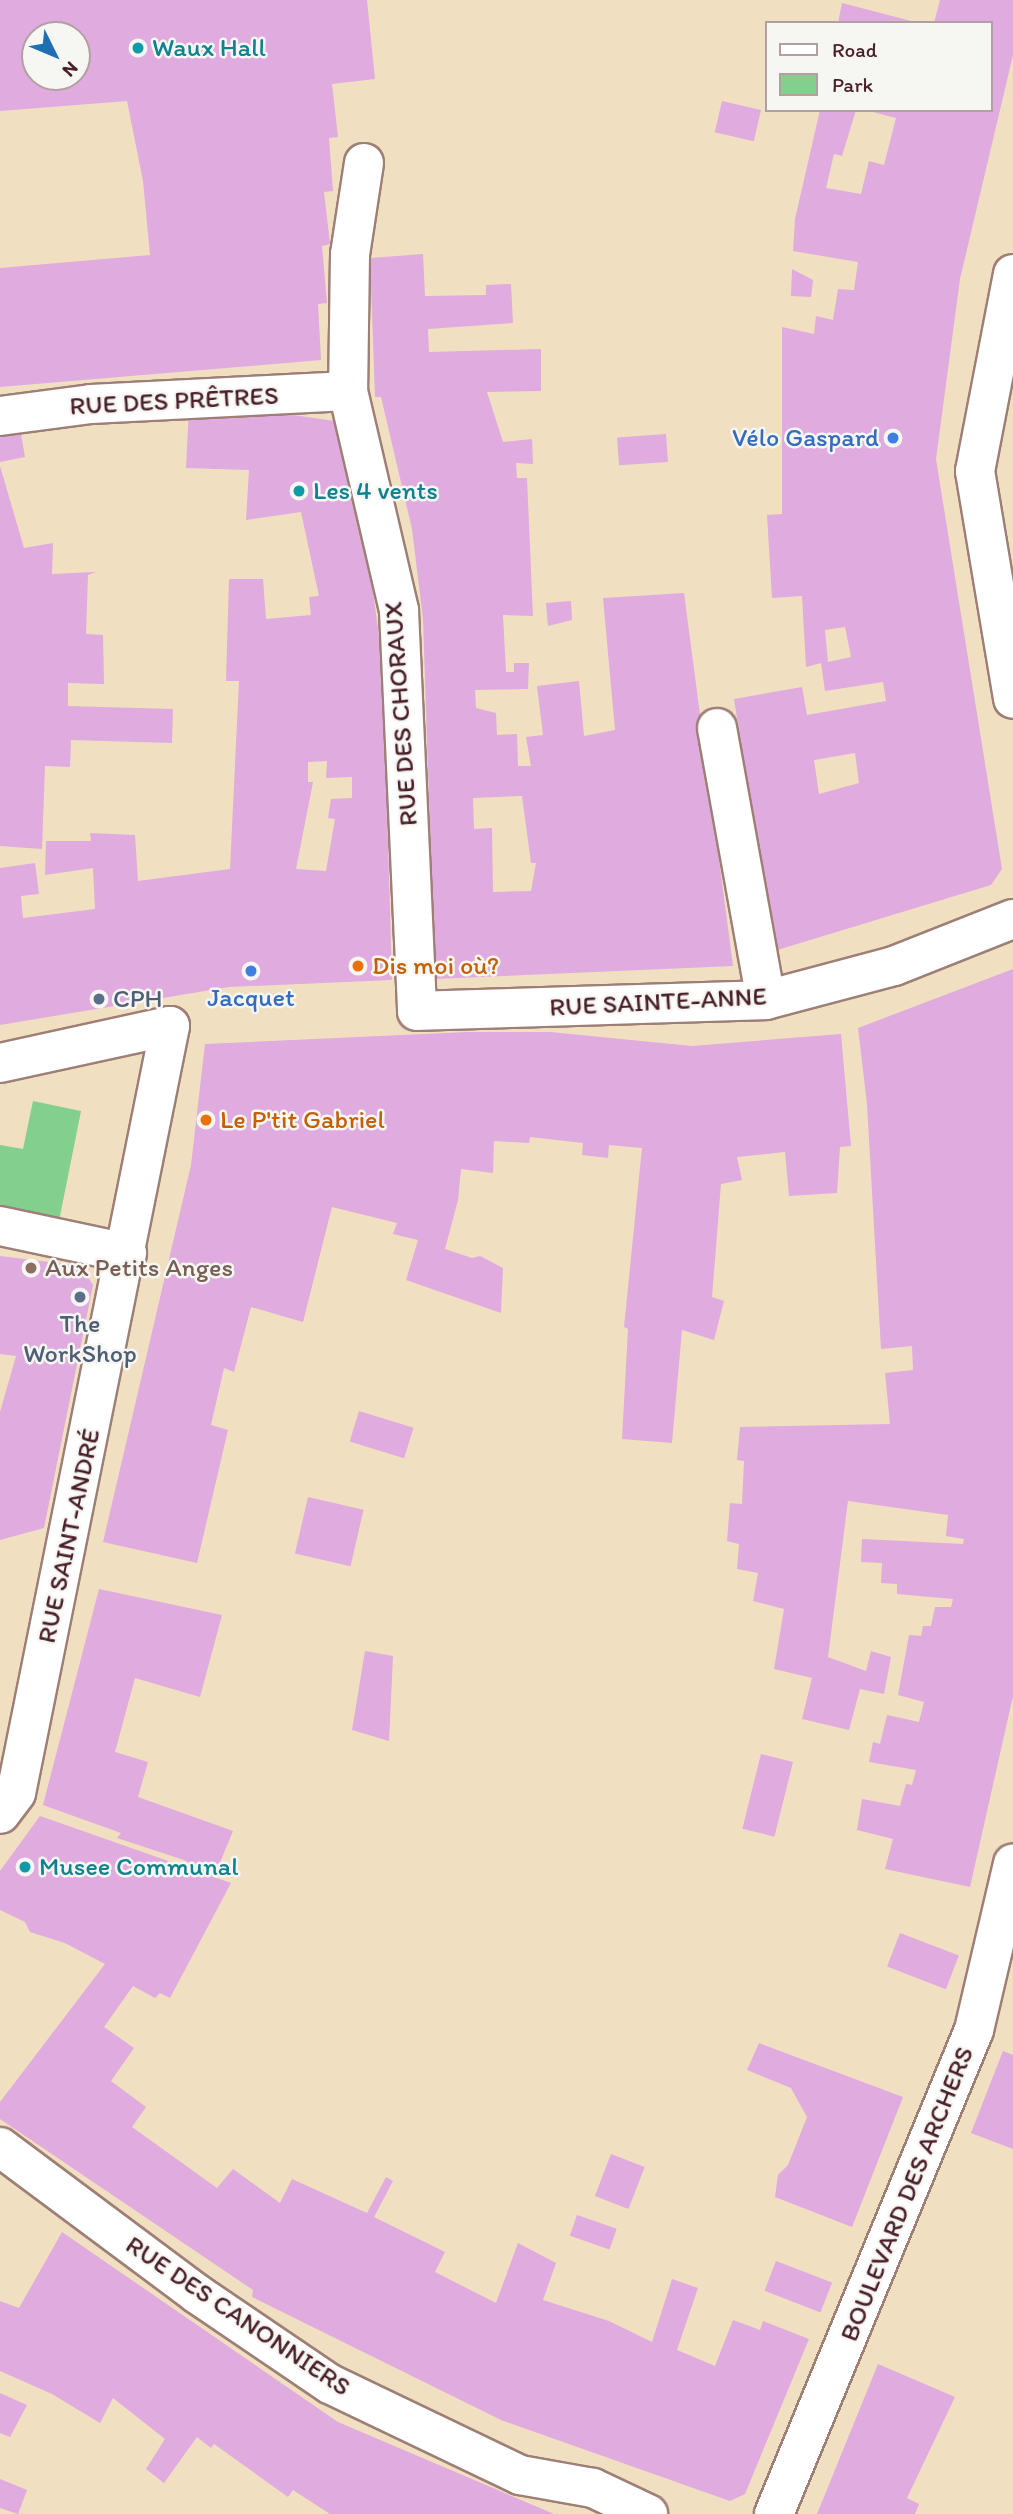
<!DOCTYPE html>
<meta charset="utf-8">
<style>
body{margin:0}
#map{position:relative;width:1013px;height:2514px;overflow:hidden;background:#f1dfc1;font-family:Itim,sans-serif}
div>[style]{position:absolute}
.green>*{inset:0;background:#83cf8d}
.building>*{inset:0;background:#e0abdf;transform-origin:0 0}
.roads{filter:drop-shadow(2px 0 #9e7f76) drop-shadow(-2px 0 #9e7f76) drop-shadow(0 2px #9e7f76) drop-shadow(0 -2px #9e7f76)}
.minor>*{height:38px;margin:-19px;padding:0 19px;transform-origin:19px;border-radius:19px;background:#fff}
.major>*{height:38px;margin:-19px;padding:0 19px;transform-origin:19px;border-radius:19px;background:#fff}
.dots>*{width:19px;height:19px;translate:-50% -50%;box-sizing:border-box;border:4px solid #f6f6f2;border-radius:50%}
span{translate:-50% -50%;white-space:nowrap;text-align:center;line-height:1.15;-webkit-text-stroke:5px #f6f6f2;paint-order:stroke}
.culture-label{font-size:26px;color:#0d838f}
.left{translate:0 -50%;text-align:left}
.street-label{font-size:26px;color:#4a1f2b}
.shop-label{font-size:26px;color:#366cbe}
.right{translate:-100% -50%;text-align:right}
.food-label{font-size:26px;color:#c56008}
.service-label{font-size:26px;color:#4e5e75}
.education-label{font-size:26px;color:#785e54}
.legend{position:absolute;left:765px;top:21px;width:228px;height:91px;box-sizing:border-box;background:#f6f6f2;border:2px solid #b1a0a2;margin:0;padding:9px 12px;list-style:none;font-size:21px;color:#4a1f2b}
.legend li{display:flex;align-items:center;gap:14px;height:35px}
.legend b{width:35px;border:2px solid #b1a0a2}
.north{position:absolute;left:21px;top:21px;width:70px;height:70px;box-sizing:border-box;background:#f6f6f2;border:2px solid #b1a0a2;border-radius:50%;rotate:133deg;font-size:19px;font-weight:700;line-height:28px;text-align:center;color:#4a1f2b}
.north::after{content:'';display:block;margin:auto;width:24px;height:32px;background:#1f6fb2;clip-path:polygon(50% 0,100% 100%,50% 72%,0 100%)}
</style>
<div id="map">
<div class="green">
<div style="clip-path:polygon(33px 1101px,81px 1111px,58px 1226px,0 1215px,0 1145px,23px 1149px)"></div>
</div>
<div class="building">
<div style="clip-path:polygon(evenodd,0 0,367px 0,375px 79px,332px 84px,338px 137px,329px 138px,333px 191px,324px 192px,330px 244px,322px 246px,327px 303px,318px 304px,321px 360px,0 387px,0 268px,150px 255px,143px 181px,127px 101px,0 111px,0 0,35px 35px,77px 35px,77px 77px,35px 77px,35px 35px)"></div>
<div style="clip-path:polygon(evenodd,940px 0,1013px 0,1013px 55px,960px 279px,936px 459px,1002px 869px,991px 885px,774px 951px,734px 699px,802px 687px,807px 715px,886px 701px,883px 682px,825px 691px,821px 663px,806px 667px,802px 596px,772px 598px,767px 515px,782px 514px,782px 327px,814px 334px,816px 316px,833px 320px,838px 289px,854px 290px,858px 262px,793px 251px,795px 219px,820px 110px,856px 110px,842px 156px,834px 154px,826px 188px,861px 194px,869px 161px,884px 165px,896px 118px,865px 110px,990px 110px,990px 23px,934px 23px,940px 0,845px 627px,851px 657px,828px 662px,825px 630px,845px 627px,940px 0,855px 753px,859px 783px,819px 794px,814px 760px,855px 753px)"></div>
<div style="clip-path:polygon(842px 3px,915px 22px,915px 23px,838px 23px)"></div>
<div style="left:722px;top:101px;width:40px;height:32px;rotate:13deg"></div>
<div style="clip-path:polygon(evenodd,423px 254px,425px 296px,486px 295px,486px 285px,511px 284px,513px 323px,428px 329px,429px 352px,541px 349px,541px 391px,487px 392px,503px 442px,532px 439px,533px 464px,516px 463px,517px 478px,527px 478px,533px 616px,503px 615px,506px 672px,514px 672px,514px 663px,529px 663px,528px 689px,475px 690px,476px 708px,496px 713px,497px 735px,517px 734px,518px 766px,531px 766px,526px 737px,543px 735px,537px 686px,579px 681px,584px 736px,615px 730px,603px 598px,684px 593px,733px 966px,435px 979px,423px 619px,412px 529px,381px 397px,375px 397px,370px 258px,423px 254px,522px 796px,531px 863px,536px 863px,531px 891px,493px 892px,492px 828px,474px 829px,473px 798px,522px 796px)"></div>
<div style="clip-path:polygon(792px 269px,813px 280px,811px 297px,791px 296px)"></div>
<div style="clip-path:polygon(evenodd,189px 407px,251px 409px,335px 421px,373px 592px,383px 665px,392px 980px,229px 987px,0 1025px,0 868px,35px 863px,39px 894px,21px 896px,23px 918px,95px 909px,93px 868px,45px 875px,46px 841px,91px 841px,90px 833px,135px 835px,138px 881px,230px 869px,239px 681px,226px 681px,229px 579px,263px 579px,266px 619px,311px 615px,309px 597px,319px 596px,301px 512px,246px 520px,249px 470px,186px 468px,189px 407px,327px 761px,326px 778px,352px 777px,352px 798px,331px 799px,328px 818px,335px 819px,326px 871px,296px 869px,313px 782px,308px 782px,308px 762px,327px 761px)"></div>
<div style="clip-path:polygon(20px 428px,25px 457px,0 462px,0 430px)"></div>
<div style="left:666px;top:434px;width:28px;height:49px;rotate:86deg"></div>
<div style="clip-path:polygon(0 466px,24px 548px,53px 543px,52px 574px,96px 572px,88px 575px,86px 634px,103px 635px,104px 684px,68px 683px,68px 706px,173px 709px,172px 743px,71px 740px,70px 767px,45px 766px,42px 849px,0 846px)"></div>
<div style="clip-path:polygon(571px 601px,572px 620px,548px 626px,546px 603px)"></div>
<div style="clip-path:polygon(1013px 969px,1013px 1696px,970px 1887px,885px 1869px,893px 1839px,857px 1830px,862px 1799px,900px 1806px,906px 1784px,912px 1785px,916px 1770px,869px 1762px,873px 1742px,880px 1744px,887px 1715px,919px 1722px,924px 1702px,898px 1695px,909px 1635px,921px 1636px,923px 1626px,931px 1626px,935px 1607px,951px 1607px,953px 1599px,897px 1594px,897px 1584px,881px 1583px,882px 1563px,861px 1562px,862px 1539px,963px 1544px,964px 1539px,946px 1536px,948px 1515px,848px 1501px,828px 1657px,866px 1671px,871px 1651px,891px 1657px,884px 1694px,860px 1689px,849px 1730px,802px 1719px,812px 1678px,774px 1669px,784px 1609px,753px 1601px,758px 1573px,737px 1569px,739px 1544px,727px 1541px,730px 1503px,742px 1504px,744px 1461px,737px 1460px,740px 1427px,890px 1424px,885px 1373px,913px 1370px,912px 1346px,881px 1349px,867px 1104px,858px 1028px)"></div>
<div style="clip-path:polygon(468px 1032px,550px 1032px,692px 1046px,841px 1034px,851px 1146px,840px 1147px,837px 1193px,789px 1196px,785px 1152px,737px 1157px,742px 1180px,721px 1184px,712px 1297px,724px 1301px,714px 1340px,682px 1330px,672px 1443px,622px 1439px,628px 1329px,624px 1327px,642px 1148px,609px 1145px,608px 1158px,582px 1155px,583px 1143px,530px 1137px,529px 1143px,494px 1141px,493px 1173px,461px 1169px,458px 1200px,445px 1249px,472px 1258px,480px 1256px,503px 1268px,501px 1313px,406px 1280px,418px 1240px,393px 1234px,397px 1223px,332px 1207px,303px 1322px,251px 1307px,234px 1372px,224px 1368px,211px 1425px,228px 1430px,197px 1563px,103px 1542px,191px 1165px,205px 1044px)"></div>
<div style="clip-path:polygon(0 1256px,81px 1266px,93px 1285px,44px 1528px,0 1540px,0 1412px,16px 1356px,0 1354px)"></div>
<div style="left:359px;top:1411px;width:57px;height:32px;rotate:17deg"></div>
<div style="left:308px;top:1497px;width:57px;height:58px;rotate:13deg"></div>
<div style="clip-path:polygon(99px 1589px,222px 1615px,200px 1697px,135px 1678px,115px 1752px,148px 1762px,138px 1797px,233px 1831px,214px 1877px,184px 1860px,117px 1838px,121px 1833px,43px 1805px)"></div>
<div style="clip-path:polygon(365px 1651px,393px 1656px,389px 1741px,352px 1730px)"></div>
<div style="left:761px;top:1754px;width:33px;height:77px;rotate:14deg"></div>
<div style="clip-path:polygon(40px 1816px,231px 1883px,170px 1998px,160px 1993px,155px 1998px,133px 1986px,104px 2027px,134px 2048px,111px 2081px,146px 2107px,132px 2127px,217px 2188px,233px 2169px,280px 2203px,292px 2179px,367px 2213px,386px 2177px,393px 2181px,374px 2217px,445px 2252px,435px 2272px,496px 2303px,518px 2243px,556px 2263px,543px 2300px,609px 2321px,652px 2342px,672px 2279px,698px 2288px,677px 2350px,715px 2366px,733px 2320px,760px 2330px,763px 2321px,809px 2339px,745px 2494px,730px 2501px,501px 2420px,252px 2297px,253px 2290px,0 2119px,0 2102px,105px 1964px,65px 1943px,30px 1932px,25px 1922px,0 1910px,0 1871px)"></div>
<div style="left:900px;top:1933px;width:63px;height:36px;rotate:21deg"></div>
<div style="clip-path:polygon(759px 2043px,903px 2097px,852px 2227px,775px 2197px,778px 2175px,788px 2165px,807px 2117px,791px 2088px,747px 2070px)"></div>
<div style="clip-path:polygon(1003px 2051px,1013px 2055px,1013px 2149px,971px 2133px)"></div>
<div style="left:611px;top:2154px;width:36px;height:45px;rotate:21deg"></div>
<div style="left:577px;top:2215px;width:42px;height:22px;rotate:19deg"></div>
<div style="clip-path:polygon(62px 2232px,338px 2422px,554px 2514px,330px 2514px,293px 2490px,288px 2497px,214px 2444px,211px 2448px,197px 2437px,164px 2483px,146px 2469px,165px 2439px,113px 2398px,100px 2423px,52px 2394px,0 2371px,0 2301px,19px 2308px)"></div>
<div style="left:776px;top:2261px;width:60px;height:32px;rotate:21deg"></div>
<div style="clip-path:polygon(878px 2364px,955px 2397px,907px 2498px,919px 2504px,915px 2514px,817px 2514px)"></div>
<div style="clip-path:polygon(0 2393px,27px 2405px,10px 2437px,0 2433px)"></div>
<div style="clip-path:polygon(0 2479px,27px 2490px,18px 2514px,0 2508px)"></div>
</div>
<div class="roads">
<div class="minor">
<div style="left:364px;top:163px;width:92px;rotate:98.7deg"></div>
<div style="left:350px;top:254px;width:137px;rotate:90.8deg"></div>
<div style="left:348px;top:391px;width:226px;rotate:76.9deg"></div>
<div style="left:399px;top:611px;width:400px;rotate:87.4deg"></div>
<div style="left:417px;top:1011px;width:349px;rotate:-1.8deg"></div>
<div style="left:766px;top:1000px;width:132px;rotate:-14.9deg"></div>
<div style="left:894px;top:966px;width:128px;rotate:-21.6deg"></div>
<div style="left:0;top:416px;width:92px;rotate:-7.5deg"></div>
<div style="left:91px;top:404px;width:257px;rotate:-2.9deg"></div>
<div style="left:717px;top:728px;width:276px;rotate:79.8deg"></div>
<div style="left:0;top:1063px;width:174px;rotate:-12.3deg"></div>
<div style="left:170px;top:1026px;width:782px;rotate:101.35deg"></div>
<div style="left:16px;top:1793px;width:26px;rotate:127deg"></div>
<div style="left:0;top:1226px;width:130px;rotate:12deg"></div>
<div style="left:0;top:2147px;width:246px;rotate:36.7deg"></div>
<div style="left:197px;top:2294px;width:161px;rotate:34.1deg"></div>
<div style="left:330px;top:2384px;width:211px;rotate:25.6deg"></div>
<div style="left:520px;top:2475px;width:74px;rotate:10.1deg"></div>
<div style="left:593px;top:2488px;width:61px;rotate:25.3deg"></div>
</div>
<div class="major">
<div style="left:1013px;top:274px;width:201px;rotate:100.9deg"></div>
<div style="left:975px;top:471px;width:231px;rotate:80.5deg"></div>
<div style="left:774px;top:2514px;width:524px;rotate:-67.55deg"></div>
<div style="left:974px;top:2030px;width:171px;rotate:-76.8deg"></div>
</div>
</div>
<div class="dots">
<div style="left:138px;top:48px;background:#0f9aa8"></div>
<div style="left:893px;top:438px;background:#3f7fe0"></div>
<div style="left:299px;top:491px;background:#0f9aa8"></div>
<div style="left:358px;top:966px;background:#e8710a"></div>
<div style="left:251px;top:971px;background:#3f7fe0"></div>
<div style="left:99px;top:999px;background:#5c6f8a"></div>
<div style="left:206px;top:1120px;background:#e8710a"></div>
<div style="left:31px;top:1268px;background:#8d6e63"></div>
<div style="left:80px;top:1297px;background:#5c6f8a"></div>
<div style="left:25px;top:1867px;background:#0f9aa8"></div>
</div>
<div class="culture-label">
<span class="left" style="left:152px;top:48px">Waux Hall</span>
<span class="left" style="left:313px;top:491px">Les 4 vents</span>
<span class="left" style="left:39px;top:1867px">Musee Communal</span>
</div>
<div class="street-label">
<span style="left:174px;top:401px;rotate:-3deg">RUE DES PRÊTRES</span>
<span style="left:401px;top:714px;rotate:-94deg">RUE DES CHORAUX</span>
<span style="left:658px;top:1002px;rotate:-3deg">RUE SAINTE-ANNE</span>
<span style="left:69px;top:1536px;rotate:-78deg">RUE SAINT-ANDRÉ</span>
<span style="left:907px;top:2194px;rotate:-68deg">BOULEVARD DES ARCHERS</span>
<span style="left:238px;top:2316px;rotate:34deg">RUE DES CANONNIERS</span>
</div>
<div class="shop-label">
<span class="right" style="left:879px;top:438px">Vélo Gaspard</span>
<span style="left:251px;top:998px">Jacquet</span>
</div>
<div class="food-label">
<span class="left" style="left:372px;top:966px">Dis moi où?</span>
<span class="left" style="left:220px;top:1120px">Le P'tit Gabriel</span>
</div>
<div class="service-label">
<span class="left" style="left:113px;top:999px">CPH</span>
<span style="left:80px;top:1339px">The<br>WorkShop</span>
</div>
<div class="education-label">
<span class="left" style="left:45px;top:1268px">Aux Petits Anges</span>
</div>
<ul class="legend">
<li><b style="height:9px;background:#fff"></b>Road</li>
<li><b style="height:19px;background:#83cf8d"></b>Park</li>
</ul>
<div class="north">N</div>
</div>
